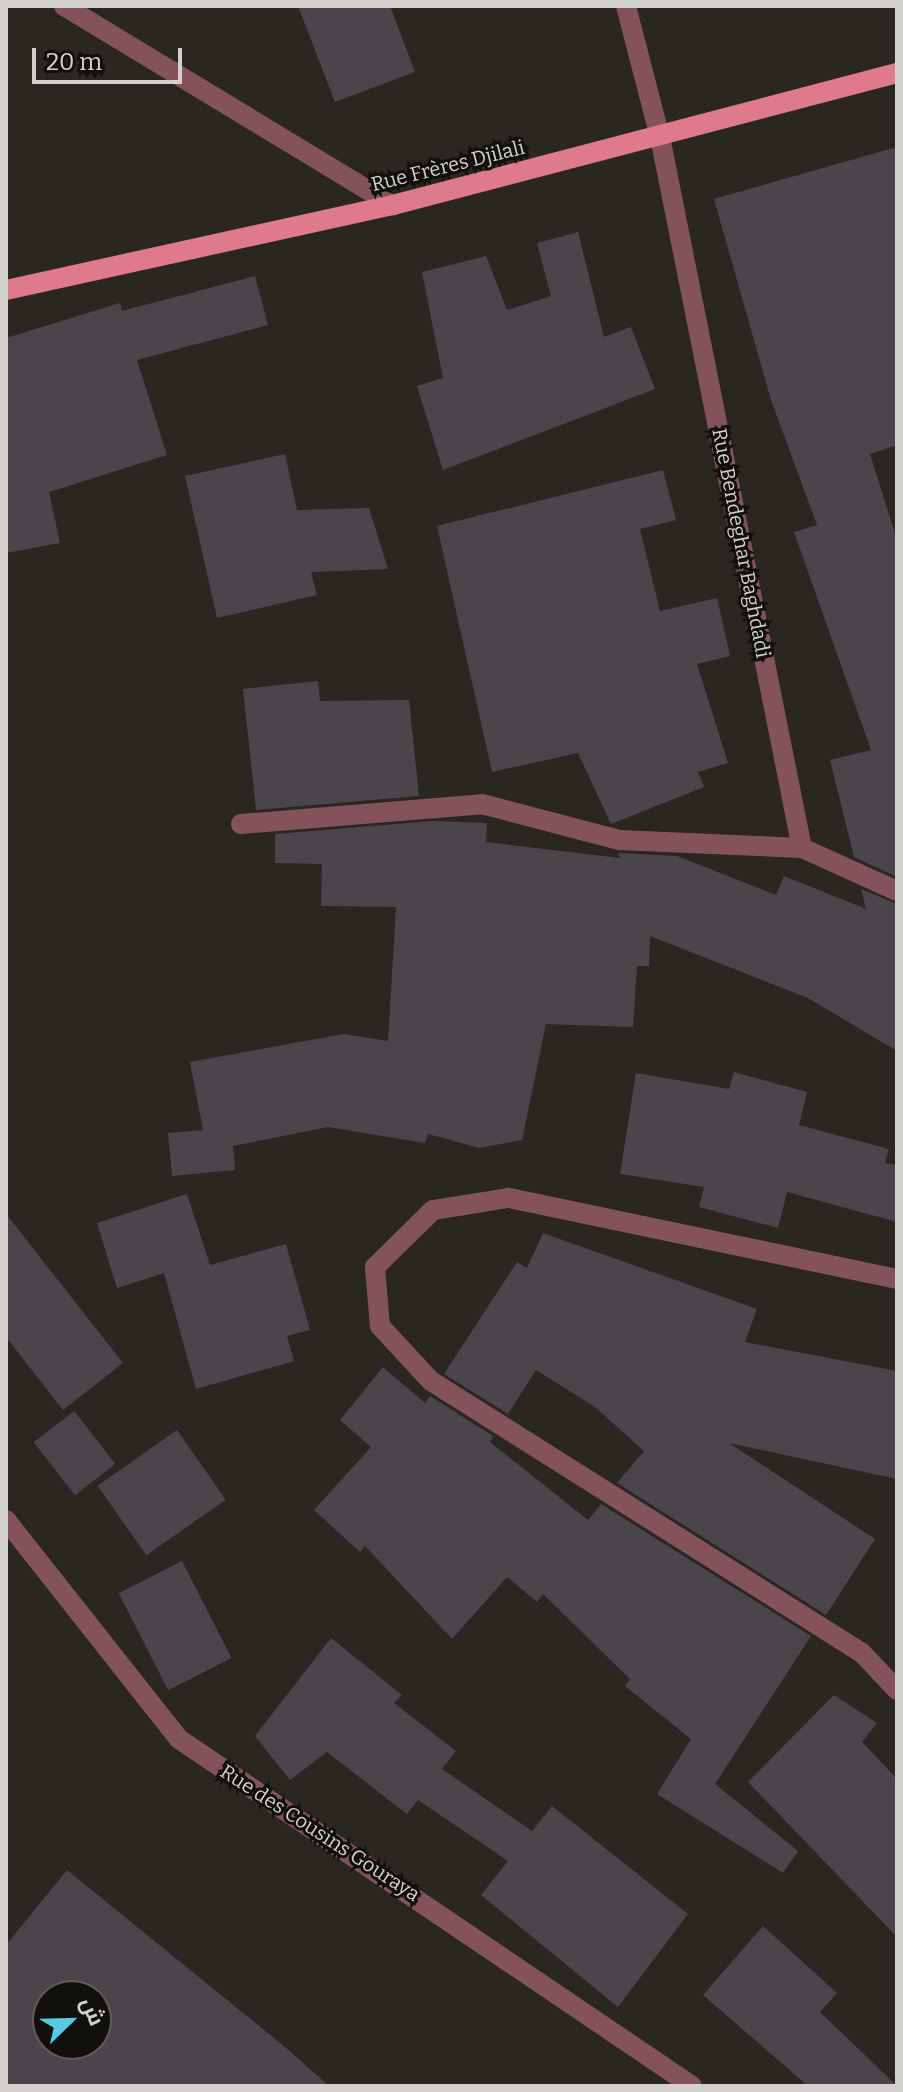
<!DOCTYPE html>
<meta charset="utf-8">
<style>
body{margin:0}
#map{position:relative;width:903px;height:2092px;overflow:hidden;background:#2a2720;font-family:Bitter,Cairo,serif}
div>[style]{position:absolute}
.building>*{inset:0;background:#4a454b;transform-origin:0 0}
.street>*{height:20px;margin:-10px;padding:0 10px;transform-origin:10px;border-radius:10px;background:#84525a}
.primary>*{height:20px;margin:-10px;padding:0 10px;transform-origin:10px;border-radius:10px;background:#df7a8c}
span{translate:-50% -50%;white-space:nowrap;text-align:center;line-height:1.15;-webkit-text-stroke:6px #11100d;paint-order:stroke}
.street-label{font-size:20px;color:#d3d1cd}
.frame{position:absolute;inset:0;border:8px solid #d3d1cd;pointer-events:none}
.north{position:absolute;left:32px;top:1980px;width:80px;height:80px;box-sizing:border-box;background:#11100d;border:2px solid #5f5d5a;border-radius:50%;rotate:67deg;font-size:22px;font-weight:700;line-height:32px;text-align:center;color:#d3d1cd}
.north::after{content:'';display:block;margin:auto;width:28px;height:36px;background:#55cae0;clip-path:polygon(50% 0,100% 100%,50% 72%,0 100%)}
.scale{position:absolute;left:32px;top:48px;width:150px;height:36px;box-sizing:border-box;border:4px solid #d3d1cd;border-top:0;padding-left:10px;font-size:24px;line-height:28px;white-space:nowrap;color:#d3d1cd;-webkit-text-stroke:6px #11100d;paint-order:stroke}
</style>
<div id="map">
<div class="building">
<div style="clip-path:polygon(298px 6px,390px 6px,415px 72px,335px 102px)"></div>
<div style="clip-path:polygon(897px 147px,897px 445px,870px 454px,897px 540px,897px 877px,854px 857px,830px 760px,871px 750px,794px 532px,817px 525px,771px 400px,714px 199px)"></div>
<div style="clip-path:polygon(578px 232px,604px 337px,631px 327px,655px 389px,443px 470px,417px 386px,443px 378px,422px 272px,486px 256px,507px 310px,551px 296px,537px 243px)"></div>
<div style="clip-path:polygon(255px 276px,268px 325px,137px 360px,167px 455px,49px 492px,60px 543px,6px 553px,6px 338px,120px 303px,122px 311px)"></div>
<div style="clip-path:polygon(285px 454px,297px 510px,369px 508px,388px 569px,311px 572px,317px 595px,217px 618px,185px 476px)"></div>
<div style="clip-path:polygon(663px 470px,676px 520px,640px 529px,660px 611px,717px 598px,730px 656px,697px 664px,728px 763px,698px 772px,704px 787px,611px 824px,578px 753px,492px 772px,437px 526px)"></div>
<div style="clip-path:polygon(318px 681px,320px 701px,409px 700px,419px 796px,256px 810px,243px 689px)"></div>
<div style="clip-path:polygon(432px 821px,487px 823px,486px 842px,620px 858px,618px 853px,677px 856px,776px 895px,784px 876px,866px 909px,861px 889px,897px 904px,897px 1051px,808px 998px,650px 936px,649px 966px,637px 966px,633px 1027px,546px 1024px,522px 1140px,479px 1148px,428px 1134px,425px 1143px,328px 1127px,233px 1146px,235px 1170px,172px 1176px,168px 1133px,203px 1130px,190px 1062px,344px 1034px,388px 1041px,396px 907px,321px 906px,322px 864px,275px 863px,275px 834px)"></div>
<div style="clip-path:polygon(734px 1072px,807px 1092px,799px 1125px,889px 1149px,885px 1163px,897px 1165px,897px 1222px,787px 1192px,778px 1228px,699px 1207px,704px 1187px,620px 1174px,636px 1073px,729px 1089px)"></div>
<div style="clip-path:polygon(187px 1194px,210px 1265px,286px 1244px,310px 1330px,287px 1336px,294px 1361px,196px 1389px,164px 1273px,117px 1288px,97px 1223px)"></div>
<div style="clip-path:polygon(6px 1214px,123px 1363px,63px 1410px,6px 1337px)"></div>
<div style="clip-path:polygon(543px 1233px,757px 1309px,745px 1342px,897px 1371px,897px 1479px,729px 1443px,875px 1539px,826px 1615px,617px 1483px,644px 1451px,595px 1407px,536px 1370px,508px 1414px,444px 1374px,517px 1262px,527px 1268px)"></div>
<div style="clip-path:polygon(383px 1367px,425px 1403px,430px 1396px,493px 1436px,490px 1442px,588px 1520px,601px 1504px,811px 1636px,715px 1784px,798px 1851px,783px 1873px,657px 1794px,691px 1739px,625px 1686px,630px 1679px,543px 1594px,537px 1602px,507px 1577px,452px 1639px,365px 1546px,360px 1552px,314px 1510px,371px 1447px,340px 1420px)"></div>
<div style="left:74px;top:1411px;width:67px;height:51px;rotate:52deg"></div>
<div style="left:177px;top:1430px;width:85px;height:97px;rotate:55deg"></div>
<div style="left:182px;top:1561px;width:109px;height:71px;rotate:63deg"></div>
<div style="clip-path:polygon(331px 1638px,402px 1695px,394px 1703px,456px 1751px,442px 1769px,532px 1831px,552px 1806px,688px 1914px,618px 2007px,481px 1895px,508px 1861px,418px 1800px,407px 1814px,327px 1752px,290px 1780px,255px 1736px)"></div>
<div style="clip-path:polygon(834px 1695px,877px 1723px,862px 1742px,897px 1779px,897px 1937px,748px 1782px)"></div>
<div style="clip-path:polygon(evenodd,67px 1870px,285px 2047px,329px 2086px,6px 2086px,6px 1945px,67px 1870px,48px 1996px,96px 1996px,96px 2044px,48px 2044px,48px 1996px)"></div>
<div style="clip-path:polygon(763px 1926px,837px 1993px,820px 2012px,897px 2086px,808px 2086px,703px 1995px)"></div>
</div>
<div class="street">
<div style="left:64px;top:6px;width:385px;rotate:31.2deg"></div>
<div style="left:626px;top:6px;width:135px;rotate:75.5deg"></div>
<div style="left:660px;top:137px;width:725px;rotate:78.71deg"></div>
<div style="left:241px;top:824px;width:242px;rotate:-4.7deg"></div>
<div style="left:482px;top:804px;width:142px;rotate:14.7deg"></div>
<div style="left:619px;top:840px;width:183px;rotate:2.5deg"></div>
<div style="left:802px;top:848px;width:104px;rotate:24.4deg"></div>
<div style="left:897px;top:1279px;width:397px;rotate:-168.2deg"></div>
<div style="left:508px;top:1198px;width:76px;rotate:170.9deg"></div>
<div style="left:433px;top:1210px;width:81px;rotate:135.5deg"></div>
<div style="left:375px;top:1267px;width:59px;rotate:85.2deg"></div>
<div style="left:380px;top:1326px;width:75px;rotate:47.2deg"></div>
<div style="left:431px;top:1381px;width:510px;rotate:32.26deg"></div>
<div style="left:862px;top:1653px;width:51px;rotate:46.6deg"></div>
<div style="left:6px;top:1520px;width:279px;rotate:51.7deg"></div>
<div style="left:179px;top:1739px;width:619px;rotate:34.07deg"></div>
</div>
<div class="primary">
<div style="left:6px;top:290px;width:396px;rotate:-12.4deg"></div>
<div style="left:393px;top:205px;width:521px;rotate:-14.68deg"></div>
</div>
<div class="street-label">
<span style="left:448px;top:166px;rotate:-14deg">Rue Frères Djilali</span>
<span style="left:741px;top:543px;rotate:79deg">Rue Bendeghar Baghdadi</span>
<span style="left:320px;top:1833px;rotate:33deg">Rue des Cousins Gouraya</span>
</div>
<div class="frame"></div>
<div class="north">ش</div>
<div class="scale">20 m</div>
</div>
